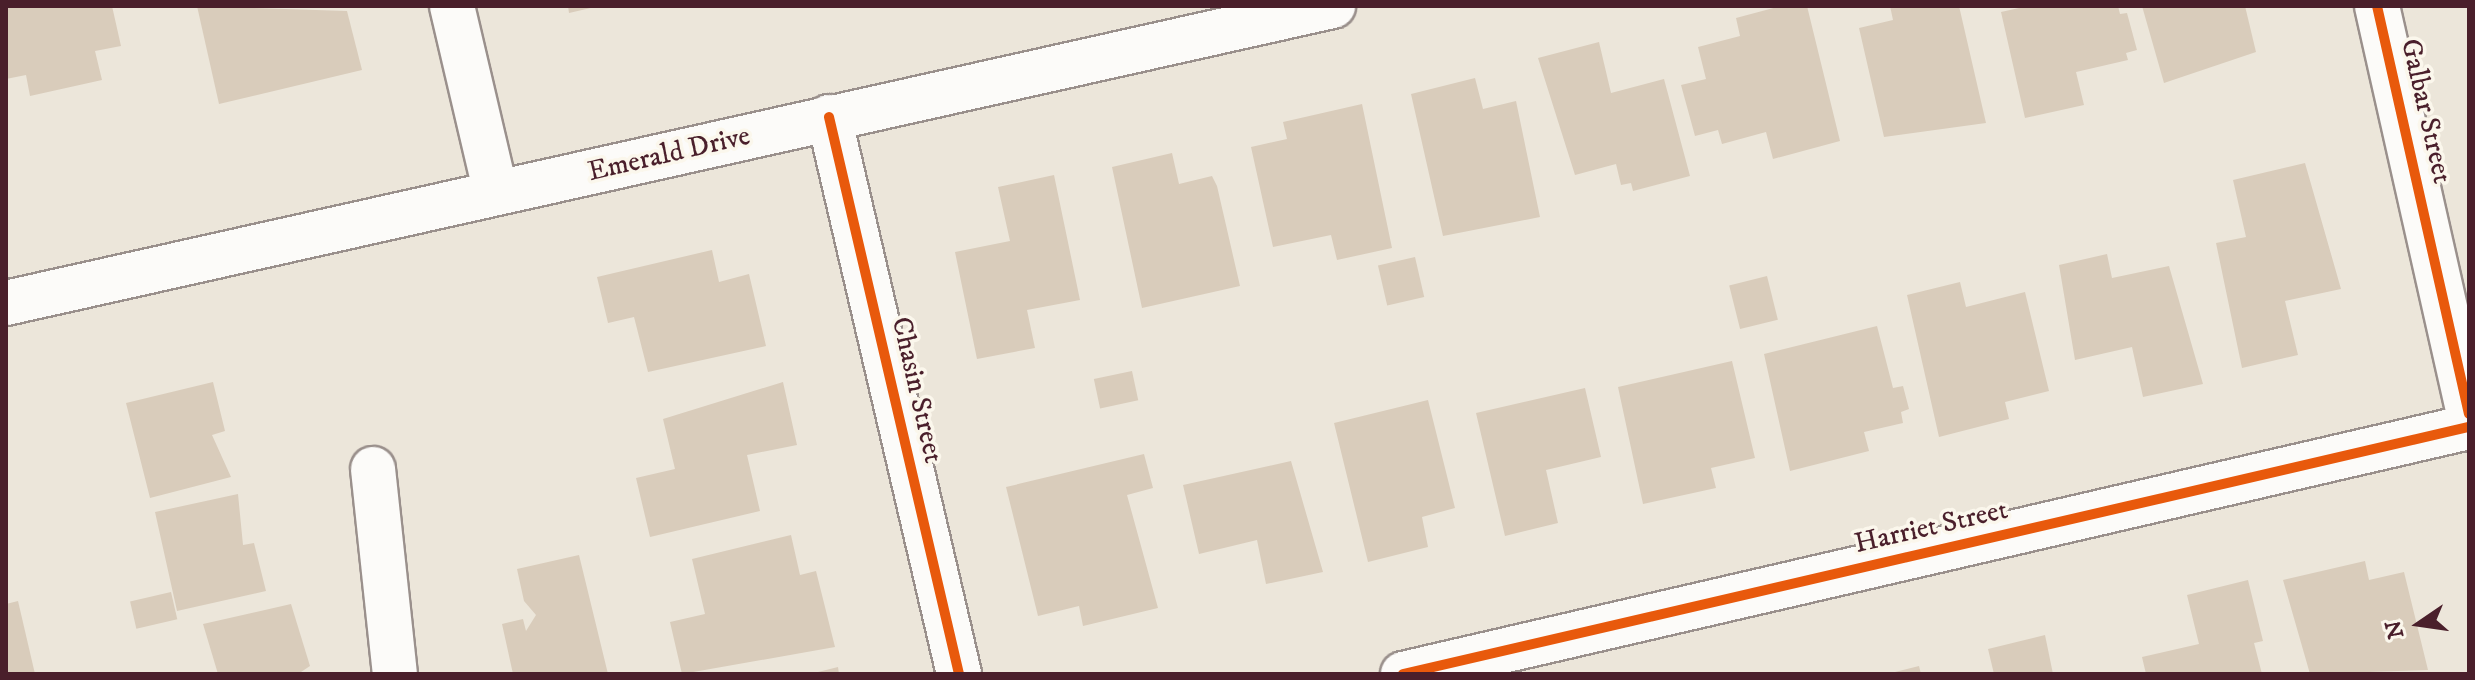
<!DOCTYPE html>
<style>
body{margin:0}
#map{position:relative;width:2475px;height:680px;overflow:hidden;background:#ece6da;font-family:"IM FELL DW Pica",serif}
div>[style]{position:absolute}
.building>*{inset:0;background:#d9ccbb;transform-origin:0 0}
.roads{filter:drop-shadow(2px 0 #9a908c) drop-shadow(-2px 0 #9a908c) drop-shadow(0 2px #9a908c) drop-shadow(0 -2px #9a908c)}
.minor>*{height:44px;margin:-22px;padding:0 22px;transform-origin:22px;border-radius:22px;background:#fcfbf9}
.secondary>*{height:44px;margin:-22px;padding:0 22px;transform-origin:22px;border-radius:22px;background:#fcfbf9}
.cycleway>*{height:10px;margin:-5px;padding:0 5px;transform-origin:5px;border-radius:5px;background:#e8590c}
span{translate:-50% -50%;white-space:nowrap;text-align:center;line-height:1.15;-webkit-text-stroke:7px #fbf7ec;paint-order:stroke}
.street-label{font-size:28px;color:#4a1f2b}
.frame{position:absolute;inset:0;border:8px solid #4a1f2b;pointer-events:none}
.north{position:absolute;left:2379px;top:584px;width:80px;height:80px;-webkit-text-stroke:6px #fbf7ec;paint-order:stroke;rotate:257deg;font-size:22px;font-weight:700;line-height:32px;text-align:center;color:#4a1f2b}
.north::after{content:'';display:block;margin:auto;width:28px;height:36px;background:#4a1f2b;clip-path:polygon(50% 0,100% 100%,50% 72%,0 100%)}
</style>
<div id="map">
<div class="building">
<div style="clip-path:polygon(6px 6px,112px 6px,121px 46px,95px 51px,102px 80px,30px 96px,26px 75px,6px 79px)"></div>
<div style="clip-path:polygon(197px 6px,347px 11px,362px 70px,219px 104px)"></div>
<div style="clip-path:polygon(568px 6px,595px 6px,595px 7px,569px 13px)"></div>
<div style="clip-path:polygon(1781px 6px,1807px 6px,1840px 141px,1773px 159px,1766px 132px,1722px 144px,1718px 130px,1695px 136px,1681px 85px,1706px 79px,1698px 47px,1740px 36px,1736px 18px)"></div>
<div style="clip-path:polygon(1890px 6px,1959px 6px,1986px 123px,1884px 137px,1859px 28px,1893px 20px)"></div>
<div style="clip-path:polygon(2028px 6px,2118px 6px,2120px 14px,2127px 13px,2137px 50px,2126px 53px,2128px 60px,2076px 72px,2084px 105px,2025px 118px,2001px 12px)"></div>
<div style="clip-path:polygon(2142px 6px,2245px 6px,2256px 52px,2164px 83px)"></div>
<div style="clip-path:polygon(1599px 42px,1611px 93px,1664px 79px,1690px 176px,1633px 191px,1631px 183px,1621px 185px,1616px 164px,1575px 175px,1538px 58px)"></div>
<div style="clip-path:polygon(1475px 78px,1483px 109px,1516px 101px,1540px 217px,1443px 236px,1411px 94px)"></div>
<div style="clip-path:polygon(1362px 104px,1392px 248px,1337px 260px,1331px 235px,1273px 247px,1251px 147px,1287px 139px,1283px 122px)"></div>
<div style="clip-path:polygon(1172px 153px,1179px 184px,1212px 176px,1217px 186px,1240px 286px,1142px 308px,1112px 167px)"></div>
<div style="clip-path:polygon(2305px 163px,2341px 289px,2285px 301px,2298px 355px,2242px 368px,2216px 243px,2246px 237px,2233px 180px)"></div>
<div style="clip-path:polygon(1054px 175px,1080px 300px,1027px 310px,1035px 348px,977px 359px,955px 252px,1010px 241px,998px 187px)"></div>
<div style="clip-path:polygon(712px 250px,719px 282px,749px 274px,766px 346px,648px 372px,634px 317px,608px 323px,597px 277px)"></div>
<div style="clip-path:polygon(2107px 254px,2112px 278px,2169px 266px,2203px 384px,2143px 397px,2132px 347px,2075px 360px,2059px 265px)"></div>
<div style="left:1415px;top:257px;width:41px;height:38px;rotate:77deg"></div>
<div style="left:1767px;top:276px;width:45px;height:39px;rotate:76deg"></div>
<div style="clip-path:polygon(1960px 282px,1966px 307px,2025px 292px,2049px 391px,2005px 402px,2009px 419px,1939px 437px,1907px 295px)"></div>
<div style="clip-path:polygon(1877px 326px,1893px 388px,1903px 386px,1909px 409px,1901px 412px,1903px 423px,1864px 432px,1869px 451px,1790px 471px,1764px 354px)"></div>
<div style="clip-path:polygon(1732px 361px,1755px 458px,1711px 468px,1716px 488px,1643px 504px,1618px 387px)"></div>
<div style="left:1132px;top:371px;width:30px;height:39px;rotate:78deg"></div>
<div style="clip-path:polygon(213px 382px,225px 431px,212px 435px,231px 477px,150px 498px,126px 403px)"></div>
<div style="clip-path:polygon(783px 382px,797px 445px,747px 455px,760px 511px,650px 537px,636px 478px,675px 469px,663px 419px)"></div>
<div style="clip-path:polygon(1585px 388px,1601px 457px,1546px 470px,1558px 523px,1505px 536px,1476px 413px)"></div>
<div style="clip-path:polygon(1428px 400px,1455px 508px,1422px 517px,1428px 547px,1368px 562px,1334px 423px)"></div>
<div style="clip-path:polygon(1144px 454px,1153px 488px,1127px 495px,1158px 608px,1083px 626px,1079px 606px,1038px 616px,1006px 487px)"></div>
<div style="clip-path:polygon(1291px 461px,1323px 572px,1266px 584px,1257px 540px,1199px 554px,1183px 485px)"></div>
<div style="clip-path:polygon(238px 494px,243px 545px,254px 543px,266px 591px,177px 611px,155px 512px)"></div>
<div style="clip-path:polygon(791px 535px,800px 575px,816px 571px,835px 647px,682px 674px,670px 622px,705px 614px,692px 559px)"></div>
<div style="clip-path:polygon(579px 555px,608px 674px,513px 674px,502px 624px,523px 619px,526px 631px,536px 615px,524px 601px,517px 569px)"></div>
<div style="clip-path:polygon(2365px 561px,2369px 580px,2404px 572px,2428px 670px,2310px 674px,2283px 580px)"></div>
<div style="clip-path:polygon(2248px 580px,2263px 641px,2254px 643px,2262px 674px,2146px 674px,2142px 657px,2199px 644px,2187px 595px)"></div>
<div style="left:171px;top:592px;width:28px;height:42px;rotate:77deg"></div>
<div style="clip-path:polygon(18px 601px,35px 674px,6px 674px,6px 604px)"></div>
<div style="clip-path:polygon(291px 604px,310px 666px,298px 674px,218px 674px,203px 624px)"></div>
<div style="clip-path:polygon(2045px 635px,2053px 674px,1994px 674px,1988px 649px)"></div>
<div style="clip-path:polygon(1919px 666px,1921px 674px,1891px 674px,1891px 673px)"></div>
<div style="clip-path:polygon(838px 667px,839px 674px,814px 674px,814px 673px)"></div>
</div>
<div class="roads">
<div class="minor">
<div style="left:452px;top:6px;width:192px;rotate:76.8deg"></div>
<div style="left:2377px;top:6px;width:418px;rotate:77.3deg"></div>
<div style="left:829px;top:117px;width:572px;rotate:76.86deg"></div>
<div style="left:373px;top:469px;width:206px;rotate:83.9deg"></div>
<div style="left:1403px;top:674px;width:1094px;rotate:-13.05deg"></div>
</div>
<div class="secondary">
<div style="left:6px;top:303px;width:1360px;rotate:-12.62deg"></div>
</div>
</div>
<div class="cycleway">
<div style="left:2377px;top:6px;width:418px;rotate:77.3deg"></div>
<div style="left:829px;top:117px;width:572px;rotate:76.86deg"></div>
<div style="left:1403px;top:674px;width:1094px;rotate:-13.05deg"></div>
</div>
<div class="street-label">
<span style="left:2426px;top:111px;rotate:77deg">Galbar Street</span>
<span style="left:669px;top:154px;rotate:-13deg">Emerald Drive</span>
<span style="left:917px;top:390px;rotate:77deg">Chasin Street</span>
<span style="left:1931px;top:527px;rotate:-13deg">Harriet Street</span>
</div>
<div class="frame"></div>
<div class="north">N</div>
</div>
